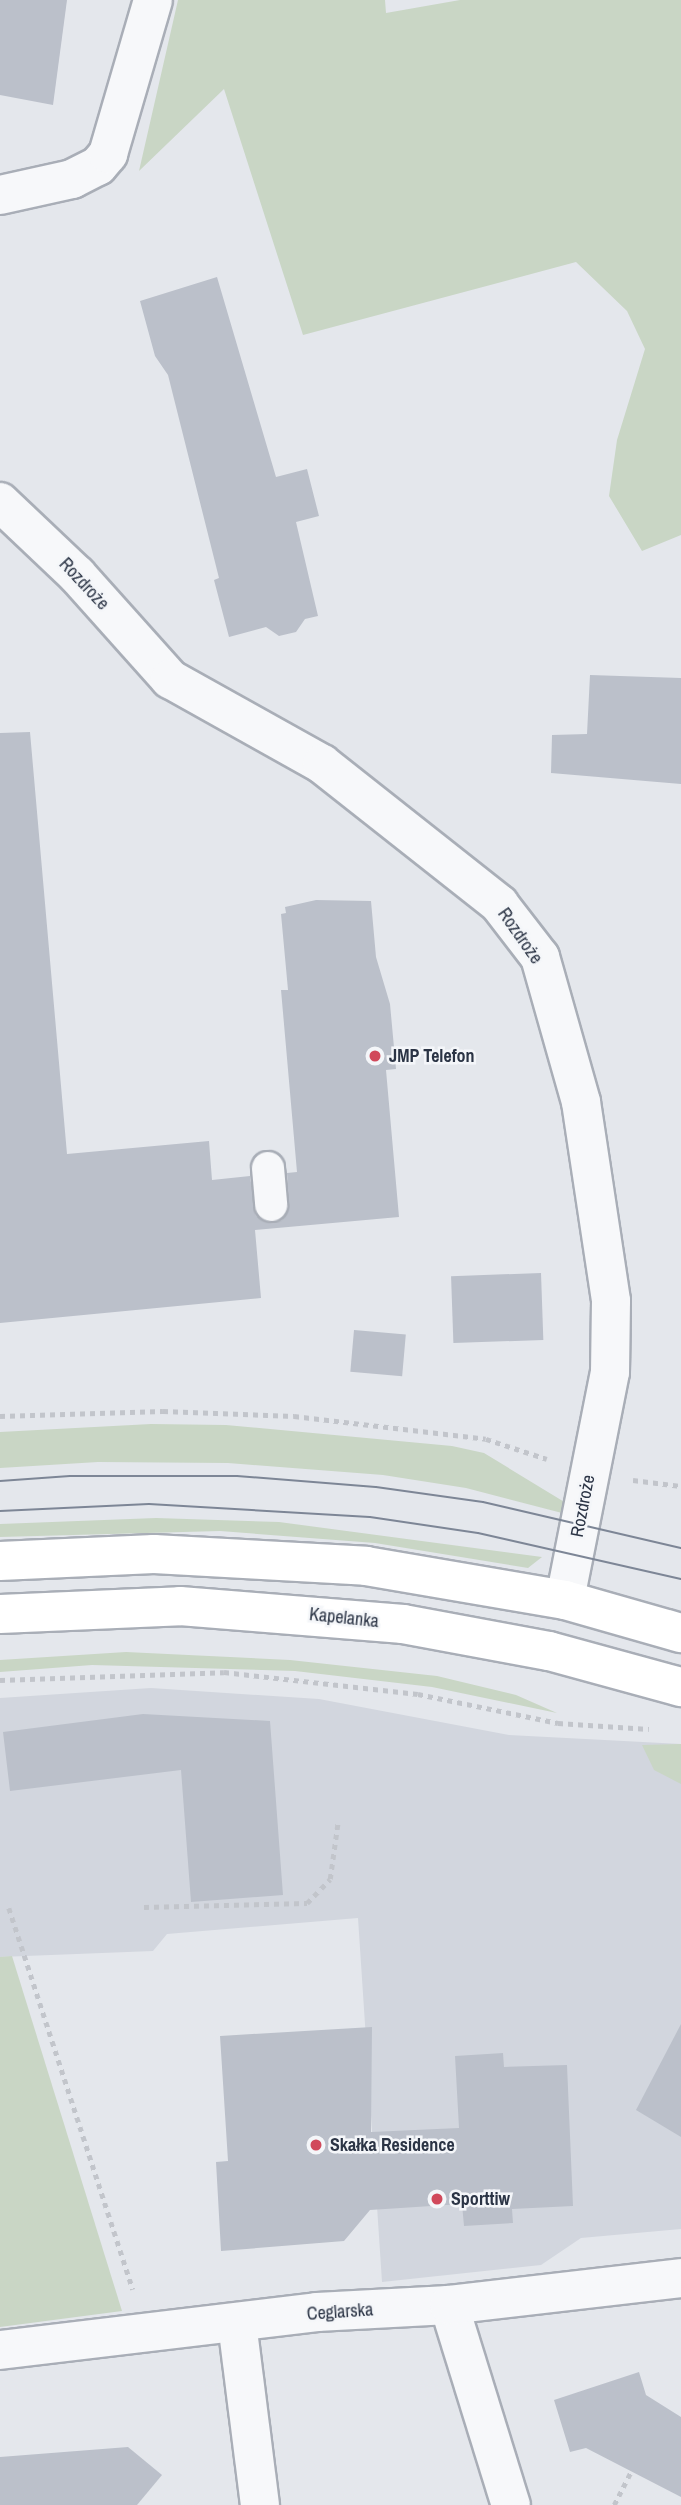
<!DOCTYPE html>
<meta charset="utf-8">
<style>
body{margin:0}
#map{position:relative;width:681px;height:2505px;overflow:hidden;background:#e4e7ec;font-family:"Archivo Narrow",sans-serif}
div>[style]{position:absolute}
.built>*{inset:0;background:#d2d6de}
.green>*{inset:0;background:#c9d6c5}
.building>*{inset:0;background:#bbc0ca;transform-origin:0 0}
.path>*{height:4.5px;margin-top:-2.25px;transform-origin:0;background:repeating-linear-gradient(90deg,#c2c5cb 0 5px,transparent 0 10px)}
.roads{filter:drop-shadow(2px 0 #a9aeb7) drop-shadow(-2px 0 #a9aeb7) drop-shadow(0 2px #a9aeb7) drop-shadow(0 -2px #a9aeb7)}
.lane>*{height:32px;margin:-16px;padding:0 16px;transform-origin:16px;border-radius:16px;background:#f7f8fa}
.street>*{height:38px;margin:-19px;padding:0 19px;transform-origin:19px;border-radius:19px;background:#f7f8fa}
.secondary>*{height:38px;margin:-19px;padding:0 19px;transform-origin:19px;border-radius:19px;background:#fff}
.tram>*{height:2px;margin:-1px;padding:0 1px;transform-origin:1px;border-radius:1px;background:#7d8696}
.dots>*{width:19px;height:19px;translate:-50% -50%;box-sizing:border-box;border:4px solid #f4f6f9;border-radius:50%}
span{translate:-50% -50%;white-space:nowrap;text-align:center;line-height:1.15;-webkit-text-stroke:5px #f4f6f9;paint-order:stroke}
.street-label{font-size:18px;color:#2b3445}
.poi-label{font-size:18px;color:#2b3445;font-weight:700}
.left{translate:0 -50%;text-align:left}
</style>
<div id="map">
<div class="built">
<div style="clip-path:polygon(151px 1688px,319px 1699px,509px 1735px,681px 1744px,681px 2229px,581px 2238px,541px 2265px,382px 2282px,358px 1918px,167px 1934px,153px 1951px,0 1957px,0 1698px)"></div>
</div>
<div class="green">
<div style="clip-path:polygon(178px 0,385px 0,386px 13px,460px 0,681px 0,681px 535px,642px 551px,609px 496px,617px 440px,645px 349px,627px 311px,576px 262px,303px 335px,224px 89px,139px 171px)"></div>
<div style="clip-path:polygon(151px 1424px,226px 1425px,452px 1446px,484px 1453px,566px 1503px,562px 1513px,466px 1488px,383px 1475px,228px 1463px,98px 1462px,0 1468px,0 1432px)"></div>
<div style="clip-path:polygon(156px 1518px,279px 1522px,542px 1557px,528px 1568px,375px 1543px,220px 1531px,0 1537px,0 1524px)"></div>
<div style="clip-path:polygon(126px 1652px,290px 1660px,437px 1676px,516px 1695px,557px 1713px,432px 1687px,295px 1671px,92px 1665px,0 1672px,0 1660px)"></div>
<div style="clip-path:polygon(681px 1744px,681px 1784px,654px 1770px,642px 1745px)"></div>
<div style="clip-path:polygon(12px 1956px,122px 2311px,0 2327px,0 1957px)"></div>
</div>
<div class="building">
<div style="clip-path:polygon(0 0,67px 0,53px 105px,0 95px)"></div>
<div style="clip-path:polygon(217px 277px,276px 477px,307px 469px,319px 516px,296px 522px,318px 616px,305px 619px,296px 632px,279px 636px,266px 627px,229px 637px,214px 580px,219px 578px,168px 375px,155px 356px,140px 301px)"></div>
<div style="clip-path:polygon(590px 675px,681px 678px,681px 784px,551px 773px,552px 735px,587px 734px)"></div>
<div style="clip-path:polygon(30px 732px,67px 1154px,209px 1141px,212px 1180px,250px 1176px,256px 1216px,272px 1223px,282px 1220px,289px 1204px,287px 1173px,297px 1172px,281px 990px,288px 990px,281px 914px,286px 913px,285px 907px,316px 900px,371px 901px,376px 957px,390px 1004px,396px 1069px,386px 1070px,399px 1217px,255px 1230px,261px 1298px,0 1323px,0 733px)"></div>
<div style="left:541px;top:1273px;width:67px;height:90px;rotate:88deg"></div>
<div style="left:354px;top:1330px;width:52px;height:42px;rotate:5deg"></div>
<div style="clip-path:polygon(143px 1714px,270px 1721px,283px 1895px,191px 1902px,181px 1770px,10px 1791px,3px 1732px)"></div>
<div style="clip-path:polygon(681px 2024px,681px 2137px,636px 2110px)"></div>
<div style="clip-path:polygon(372px 2027px,371px 2132px,459px 2128px,455px 2056px,503px 2053px,504px 2067px,567px 2065px,573px 2206px,512px 2209px,513px 2223px,464px 2226px,462px 2204px,370px 2210px,344px 2241px,221px 2251px,216px 2162px,228px 2161px,220px 2036px)"></div>
<div style="clip-path:polygon(639px 2372px,646px 2395px,681px 2417px,681px 2497px,586px 2448px,570px 2452px,554px 2400px)"></div>
<div style="clip-path:polygon(128px 2447px,162px 2475px,137px 2505px,0 2505px,0 2457px)"></div>
</div>
<div class="path">
<div style="left:0;top:1416px;width:163px;rotate:-1.8deg"></div>
<div style="left:163px;top:1411px;width:131px;rotate:2.2deg"></div>
<div style="left:294px;top:1416px;width:193px;rotate:6.8deg"></div>
<div style="left:486px;top:1439px;width:64px;rotate:18.2deg"></div>
<div style="left:633px;top:1480px;width:48px;rotate:7.1deg"></div>
<div style="left:0;top:1680px;width:224px;rotate:-2deg"></div>
<div style="left:224px;top:1672px;width:195px;rotate:6.5deg"></div>
<div style="left:418px;top:1694px;width:143px;rotate:11.7deg"></div>
<div style="left:558px;top:1723px;width:91px;rotate:3.8deg"></div>
<div style="left:144px;top:1907px;width:163px;rotate:-1.4deg"></div>
<div style="left:307px;top:1903px;width:33px;rotate:-46deg"></div>
<div style="left:330px;top:1879px;width:59px;rotate:-82.1deg"></div>
<div style="left:9px;top:1908px;width:401px;rotate:72deg"></div>
<div style="left:614px;top:2505px;width:37px;rotate:-63deg"></div>
</div>
<div class="roads">
<div class="lane">
<div style="left:268px;top:1168px;width:37px;rotate:85deg"></div>
</div>
<div class="street">
<div style="left:0;top:195px;width:74px;rotate:-12.5deg"></div>
<div style="left:72px;top:179px;width:29px;rotate:-27deg"></div>
<div style="left:98px;top:166px;width:16px;rotate:-50deg"></div>
<div style="left:108px;top:154px;width:160px;rotate:-73.7deg"></div>
<div style="left:0;top:502px;width:106px;rotate:43.5deg"></div>
<div style="left:77px;top:575px;width:140px;rotate:48.2deg"></div>
<div style="left:170px;top:679px;width:174px;rotate:29.2deg"></div>
<div style="left:322px;top:764px;width:226px;rotate:38.3deg"></div>
<div style="left:499px;top:904px;width:67px;rotate:52.3deg"></div>
<div style="left:540px;top:957px;width:151px;rotate:74.2deg"></div>
<div style="left:581px;top:1102px;width:201px;rotate:81.4deg"></div>
<div style="left:611px;top:1301px;width:71px;rotate:90.8deg"></div>
<div style="left:610px;top:1372px;width:232px;rotate:101.2deg"></div>
<div style="left:449px;top:2305px;width:209px;rotate:72.8deg"></div>
<div style="left:237px;top:2323px;width:183px;rotate:82.8deg"></div>
<div style="left:0;top:2350px;width:319px;rotate:-6.8deg"></div>
<div style="left:317px;top:2312px;width:132px;rotate:-3deg"></div>
<div style="left:449px;top:2305px;width:234px;rotate:-6.6deg"></div>
</div>
<div class="secondary">
<div style="left:0;top:1561px;width:154px;rotate:-2.6deg"></div>
<div style="left:154px;top:1554px;width:212px;rotate:3.2deg"></div>
<div style="left:366px;top:1566px;width:202px;rotate:9.7deg"></div>
<div style="left:565px;top:1600px;width:121px;rotate:15.9deg"></div>
<div style="left:0;top:1614px;width:180px;rotate:-2.5deg"></div>
<div style="left:180px;top:1606px;width:224px;rotate:4.6deg"></div>
<div style="left:403px;top:1624px;width:148px;rotate:10.5deg"></div>
<div style="left:549px;top:1651px;width:137px;rotate:15.3deg"></div>
</div>
</div>
<div class="tram">
<div style="left:0;top:1481px;width:70px;rotate:-4.1deg"></div>
<div style="left:70px;top:1476px;width:167px"></div>
<div style="left:237px;top:1476px;width:139px;rotate:4.5deg"></div>
<div style="left:376px;top:1487px;width:108px;rotate:8deg"></div>
<div style="left:483px;top:1502px;width:203px;rotate:13.1deg"></div>
<div style="left:0;top:1511px;width:149px;rotate:-2.7deg"></div>
<div style="left:149px;top:1504px;width:221px;rotate:3.4deg"></div>
<div style="left:370px;top:1517px;width:109px;rotate:8.4deg"></div>
<div style="left:478px;top:1533px;width:208px;rotate:12.8deg"></div>
</div>
<div class="dots">
<div style="left:375px;top:1056px;background:#d1495b"></div>
<div style="left:316px;top:2145px;background:#d1495b"></div>
<div style="left:437px;top:2199px;background:#d1495b"></div>
</div>
<div class="street-label">
<span style="left:84px;top:584px;rotate:47deg">Rozdroże</span>
<span style="left:520px;top:936px;rotate:55deg">Rozdroże</span>
<span style="left:583px;top:1506px;rotate:-79deg">Rozdroże</span>
<span style="left:344px;top:1618px;rotate:6deg">Kapelanka</span>
<span style="left:340px;top:2312px;rotate:-4deg">Ceglarska</span>
</div>
<div class="poi-label">
<span class="left" style="left:389px;top:1056px">JMP Telefon</span>
<span class="left" style="left:330px;top:2145px">Skałka Residence</span>
<span class="left" style="left:451px;top:2199px">Sporttiw</span>
</div>
</div>
